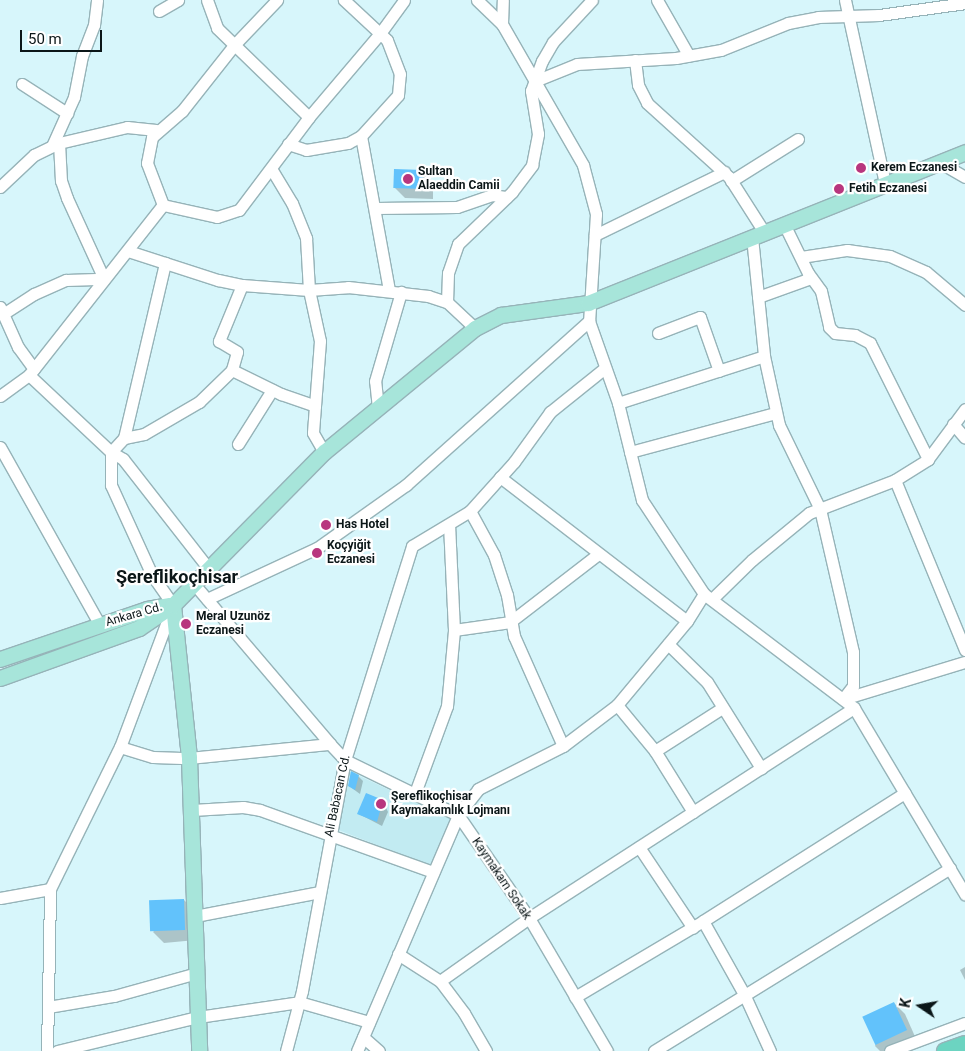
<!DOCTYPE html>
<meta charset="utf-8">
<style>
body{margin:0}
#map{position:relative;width:965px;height:1051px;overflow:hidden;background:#d7f6fb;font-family:Roboto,sans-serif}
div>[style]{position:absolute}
.built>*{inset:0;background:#c2ebf2}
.shadow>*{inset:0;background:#0003}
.building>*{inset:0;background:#62c2fb;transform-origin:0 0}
.roads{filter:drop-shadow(1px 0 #96b3b8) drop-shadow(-1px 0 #96b3b8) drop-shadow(0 1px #96b3b8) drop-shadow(0 -1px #96b3b8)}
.minor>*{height:11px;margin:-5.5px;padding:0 5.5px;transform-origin:5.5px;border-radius:5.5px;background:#fff}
.major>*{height:15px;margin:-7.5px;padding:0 7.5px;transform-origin:7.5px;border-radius:7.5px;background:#a7e5da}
.highway>*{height:16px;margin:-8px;padding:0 8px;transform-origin:8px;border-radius:8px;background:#6cd4c1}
.dots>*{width:14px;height:14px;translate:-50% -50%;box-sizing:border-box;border:2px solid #fff;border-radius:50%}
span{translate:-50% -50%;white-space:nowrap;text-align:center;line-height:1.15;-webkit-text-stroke:4.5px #fff;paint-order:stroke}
.poi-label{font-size:12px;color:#0b1618;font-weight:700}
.left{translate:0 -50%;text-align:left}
.street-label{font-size:12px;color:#0b1618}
.district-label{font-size:18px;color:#0b1618;font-weight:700}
.north{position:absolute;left:895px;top:981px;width:50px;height:50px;-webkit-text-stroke:4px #fff;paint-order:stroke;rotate:282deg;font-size:14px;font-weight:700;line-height:20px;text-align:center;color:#0b1618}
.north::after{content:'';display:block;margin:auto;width:18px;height:22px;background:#0b1618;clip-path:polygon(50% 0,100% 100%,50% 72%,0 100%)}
.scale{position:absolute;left:20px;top:30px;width:82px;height:22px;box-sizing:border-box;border:2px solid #0b1618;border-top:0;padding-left:6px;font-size:15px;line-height:18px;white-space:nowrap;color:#0b1618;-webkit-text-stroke:4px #fff;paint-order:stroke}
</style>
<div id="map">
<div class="built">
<div style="clip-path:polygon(349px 771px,451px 819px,431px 866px,336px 829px)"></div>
</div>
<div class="shadow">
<div style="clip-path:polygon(422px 171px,433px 182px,433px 199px,405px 198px,395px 188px)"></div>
<div style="clip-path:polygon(358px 776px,363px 781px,360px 794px,349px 786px)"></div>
<div style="clip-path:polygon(383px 801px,388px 812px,382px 826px,359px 814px)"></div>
<div style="clip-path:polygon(184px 900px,195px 911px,196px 940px,164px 943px,153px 932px)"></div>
<div style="clip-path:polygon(965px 967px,965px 980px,960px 970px)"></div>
<div style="clip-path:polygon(894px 1003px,905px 1014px,917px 1041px,896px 1051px,880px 1051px,875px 1046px)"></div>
</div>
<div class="building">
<div style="left:394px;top:169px;width:29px;height:19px;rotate:2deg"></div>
<div style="clip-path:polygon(351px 771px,359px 775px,355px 790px,348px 786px)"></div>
<div style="clip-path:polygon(366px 793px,383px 800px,377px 822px,357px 814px)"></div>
<div style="left:184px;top:899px;width:31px;height:35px;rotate:88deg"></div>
<div style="left:894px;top:1002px;width:31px;height:35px;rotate:65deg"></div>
</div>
<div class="roads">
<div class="minor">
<div style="left:207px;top:0;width:30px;rotate:70deg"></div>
<div style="left:217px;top:28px;width:128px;rotate:44.1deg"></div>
<div style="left:477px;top:0;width:35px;rotate:44deg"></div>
<div style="left:502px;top:24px;width:163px;rotate:60.1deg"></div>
<div style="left:583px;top:165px;width:51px;rotate:75.1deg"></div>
<div style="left:596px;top:214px;width:107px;rotate:93.7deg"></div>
<div style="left:589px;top:321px;width:87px;rotate:70.5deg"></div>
<div style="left:618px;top:403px;width:100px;rotate:76.1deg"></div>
<div style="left:642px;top:500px;width:113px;rotate:56.6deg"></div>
<div style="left:704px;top:594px;width:188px;rotate:37.2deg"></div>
<div style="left:854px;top:708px;width:217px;rotate:59.2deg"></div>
<div style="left:657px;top:0;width:64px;rotate:60.3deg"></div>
<div style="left:845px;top:0;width:188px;rotate:77.7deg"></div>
<div style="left:159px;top:11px;width:22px;rotate:-30deg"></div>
<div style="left:502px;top:24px;width:24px;rotate:-88deg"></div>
<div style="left:635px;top:60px;width:25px;rotate:83deg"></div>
<div style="left:638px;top:85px;width:20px;rotate:63deg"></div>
<div style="left:647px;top:103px;width:110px;rotate:42.1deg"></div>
<div style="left:729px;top:177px;width:65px;rotate:57.5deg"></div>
<div style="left:535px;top:81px;width:45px;rotate:-22deg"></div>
<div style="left:577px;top:64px;width:99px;rotate:-3.5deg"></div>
<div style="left:676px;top:58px;width:46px;rotate:-10.1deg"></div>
<div style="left:721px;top:50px;width:72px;rotate:-21.9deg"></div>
<div style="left:788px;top:23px;width:31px;rotate:-11deg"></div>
<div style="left:818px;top:17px;width:61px;rotate:-1.9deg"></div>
<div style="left:879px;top:15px;width:87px;rotate:-7.9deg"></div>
<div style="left:22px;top:84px;width:54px;rotate:32.8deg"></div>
<div style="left:361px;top:136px;width:157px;rotate:79.7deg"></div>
<div style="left:288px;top:144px;width:19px;rotate:18deg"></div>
<div style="left:306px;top:150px;width:43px;rotate:-9.5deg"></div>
<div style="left:348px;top:143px;width:15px;rotate:-28deg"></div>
<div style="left:361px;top:136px;width:55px;rotate:-47.9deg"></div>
<div style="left:398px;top:95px;width:21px;rotate:-85deg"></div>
<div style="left:400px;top:74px;width:36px;rotate:-111deg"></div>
<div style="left:387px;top:40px;width:59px;rotate:-137.1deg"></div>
<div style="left:52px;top:146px;width:54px;rotate:-65.8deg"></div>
<div style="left:74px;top:97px;width:42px;rotate:-79deg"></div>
<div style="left:82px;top:56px;width:33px;rotate:-69deg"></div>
<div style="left:94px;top:25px;width:25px;rotate:-83deg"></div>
<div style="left:939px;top:162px;width:30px;rotate:30deg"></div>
<div style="left:272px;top:170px;width:39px;rotate:59deg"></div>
<div style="left:292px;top:203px;width:38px;rotate:68deg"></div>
<div style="left:306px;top:238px;width:52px;rotate:86.7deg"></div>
<div style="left:309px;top:290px;width:52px;rotate:77.8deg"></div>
<div style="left:320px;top:341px;width:92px;rotate:94.4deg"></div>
<div style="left:313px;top:433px;width:22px;rotate:60deg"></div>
<div style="left:731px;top:181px;width:79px;rotate:-32.1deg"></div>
<div style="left:0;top:187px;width:47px;rotate:-43.3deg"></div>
<div style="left:34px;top:155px;width:28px;rotate:-26deg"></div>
<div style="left:59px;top:143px;width:70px;rotate:-13.2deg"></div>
<div style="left:127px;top:127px;width:29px;rotate:6deg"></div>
<div style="left:163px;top:205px;width:55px;rotate:12.5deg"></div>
<div style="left:217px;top:217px;width:23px;rotate:-18deg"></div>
<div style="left:239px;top:210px;width:116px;rotate:-53deg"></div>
<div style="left:309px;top:117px;width:111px;rotate:-49.7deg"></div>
<div style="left:381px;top:32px;width:39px;rotate:-54deg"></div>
<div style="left:163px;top:205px;width:45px;rotate:-110.9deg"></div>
<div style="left:147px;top:163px;width:26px;rotate:-79deg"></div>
<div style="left:152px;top:137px;width:40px;rotate:-41deg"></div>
<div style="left:182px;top:111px;width:85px;rotate:-51.7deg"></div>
<div style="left:235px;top:44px;width:61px;rotate:-46.3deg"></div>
<div style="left:376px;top:208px;width:81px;rotate:-0.7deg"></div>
<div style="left:457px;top:207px;width:37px;rotate:-19deg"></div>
<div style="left:492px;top:195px;width:15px;rotate:8deg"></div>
<div style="left:784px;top:224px;width:55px;rotate:63.9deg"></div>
<div style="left:808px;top:273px;width:22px;rotate:54deg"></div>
<div style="left:821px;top:291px;width:37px;rotate:77deg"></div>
<div style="left:829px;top:327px;width:8px;rotate:45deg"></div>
<div style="left:835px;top:333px;width:20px;rotate:6deg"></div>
<div style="left:855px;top:335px;width:17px;rotate:28deg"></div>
<div style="left:870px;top:343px;width:130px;rotate:63.4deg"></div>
<div style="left:595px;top:235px;width:144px;rotate:-26deg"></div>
<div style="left:752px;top:237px;width:120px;rotate:84.2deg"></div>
<div style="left:764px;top:356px;width:71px;rotate:77.7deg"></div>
<div style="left:779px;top:425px;width:93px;rotate:64deg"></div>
<div style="left:820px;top:509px;width:147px;rotate:77deg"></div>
<div style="left:853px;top:652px;width:34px;rotate:90deg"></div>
<div style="left:853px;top:686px;width:16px;rotate:128deg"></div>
<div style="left:128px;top:251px;width:95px;rotate:17.9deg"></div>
<div style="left:218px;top:280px;width:25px;rotate:12deg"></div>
<div style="left:242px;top:285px;width:67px;rotate:4.3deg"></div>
<div style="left:309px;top:290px;width:39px;rotate:-4deg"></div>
<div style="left:348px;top:287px;width:81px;rotate:6.4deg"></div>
<div style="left:428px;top:296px;width:20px;rotate:18deg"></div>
<div style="left:447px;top:302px;width:38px;rotate:43deg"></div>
<div style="left:801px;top:257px;width:47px;rotate:-8.7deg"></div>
<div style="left:847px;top:250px;width:43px;rotate:7.9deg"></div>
<div style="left:890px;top:256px;width:39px;rotate:24deg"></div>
<div style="left:926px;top:272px;width:51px;rotate:40.2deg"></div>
<div style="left:242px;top:285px;width:61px;rotate:112.3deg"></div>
<div style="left:219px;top:341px;width:21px;rotate:31deg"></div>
<div style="left:237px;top:352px;width:19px;rotate:106deg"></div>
<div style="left:232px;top:370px;width:55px;rotate:26.1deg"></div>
<div style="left:281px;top:394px;width:36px;rotate:19deg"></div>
<div style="left:758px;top:297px;width:56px;rotate:-19.7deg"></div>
<div style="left:447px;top:302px;width:29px;rotate:-88deg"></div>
<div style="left:448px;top:273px;width:31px;rotate:-71deg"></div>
<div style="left:458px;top:244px;width:75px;rotate:-43.9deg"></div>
<div style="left:512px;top:192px;width:34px;rotate:-53deg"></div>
<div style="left:532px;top:165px;width:32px;rotate:-79deg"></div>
<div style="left:538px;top:134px;width:44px;rotate:-99.2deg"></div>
<div style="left:531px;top:91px;width:32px;rotate:-70deg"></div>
<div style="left:542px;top:61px;width:22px;rotate:-60deg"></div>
<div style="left:553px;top:42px;width:57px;rotate:-47.1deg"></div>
<div style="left:0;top:307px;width:44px;rotate:65.8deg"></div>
<div style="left:18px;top:347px;width:27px;rotate:54deg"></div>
<div style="left:3px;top:314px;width:37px;rotate:-33deg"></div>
<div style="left:34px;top:294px;width:35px;rotate:-24deg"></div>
<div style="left:66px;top:280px;width:38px;rotate:-2deg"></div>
<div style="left:104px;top:279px;width:89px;rotate:-114.6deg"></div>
<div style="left:67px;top:198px;width:18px;rotate:-109deg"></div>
<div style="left:61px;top:181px;width:38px;rotate:-93deg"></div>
<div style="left:658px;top:333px;width:45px;rotate:-20.9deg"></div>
<div style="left:700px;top:317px;width:57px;rotate:70.6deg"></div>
<div style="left:29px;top:375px;width:112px;rotate:43.2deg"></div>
<div style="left:111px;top:452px;width:14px;rotate:30deg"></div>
<div style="left:123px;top:459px;width:140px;rotate:52deg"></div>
<div style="left:0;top:396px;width:36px;rotate:-36deg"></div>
<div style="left:29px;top:375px;width:216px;rotate:-51.8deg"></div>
<div style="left:618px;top:403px;width:153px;rotate:-17.8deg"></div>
<div style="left:378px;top:408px;width:27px;rotate:-96deg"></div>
<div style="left:375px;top:381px;width:93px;rotate:-73.7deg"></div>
<div style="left:953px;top:424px;width:18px;rotate:49deg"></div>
<div style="left:124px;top:438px;width:20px;rotate:-11deg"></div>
<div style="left:144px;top:434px;width:64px;rotate:-30.2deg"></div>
<div style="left:199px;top:402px;width:46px;rotate:-44.1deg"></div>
<div style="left:238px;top:444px;width:64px;rotate:-57.8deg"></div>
<div style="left:0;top:447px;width:204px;rotate:60.7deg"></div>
<div style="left:630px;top:452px;width:151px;rotate:-15deg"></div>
<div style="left:500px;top:477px;width:236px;rotate:37.6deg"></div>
<div style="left:895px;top:480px;width:184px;rotate:67.6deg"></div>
<div style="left:470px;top:511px;width:50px;rotate:61.4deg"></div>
<div style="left:494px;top:555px;width:42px;rotate:72deg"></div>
<div style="left:507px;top:595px;width:42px;rotate:80.3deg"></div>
<div style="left:514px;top:636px;width:120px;rotate:66deg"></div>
<div style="left:194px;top:584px;width:210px;rotate:49.6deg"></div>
<div style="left:207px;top:599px;width:121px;rotate:-24.9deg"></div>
<div style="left:317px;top:548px;width:109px;rotate:-35.3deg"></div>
<div style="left:406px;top:485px;width:246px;rotate:-41.9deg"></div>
<div style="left:712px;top:599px;width:56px;rotate:-44.3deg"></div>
<div style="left:752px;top:560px;width:74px;rotate:-39.5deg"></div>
<div style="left:809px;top:513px;width:92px;rotate:-21deg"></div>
<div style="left:895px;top:480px;width:39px;rotate:-32deg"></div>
<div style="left:928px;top:459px;width:62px;rotate:-53.5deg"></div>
<div style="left:454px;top:630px;width:57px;rotate:-8.1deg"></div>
<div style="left:510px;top:622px;width:110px;rotate:-37.6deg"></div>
<div style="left:668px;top:644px;width:54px;rotate:44.3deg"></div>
<div style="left:707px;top:682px;width:102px;rotate:57.9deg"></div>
<div style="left:843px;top:699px;width:127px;rotate:-16.9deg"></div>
<div style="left:617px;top:705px;width:60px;rotate:50.4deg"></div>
<div style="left:655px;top:751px;width:72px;rotate:58.1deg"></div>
<div style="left:120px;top:747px;width:34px;rotate:17deg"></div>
<div style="left:153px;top:757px;width:36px;rotate:2deg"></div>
<div style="left:189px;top:758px;width:142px;rotate:-5.7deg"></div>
<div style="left:330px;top:744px;width:22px;rotate:47deg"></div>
<div style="left:345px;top:760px;width:126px;rotate:26deg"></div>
<div style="left:458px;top:815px;width:125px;rotate:55.4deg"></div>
<div style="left:529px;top:918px;width:154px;rotate:59.6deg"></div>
<div style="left:655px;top:751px;width:80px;rotate:-32.7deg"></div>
<div style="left:415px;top:793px;width:93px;rotate:-69.8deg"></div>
<div style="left:447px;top:706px;width:76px;rotate:-84.7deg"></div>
<div style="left:454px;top:630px;width:105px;rotate:-92.7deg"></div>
<div style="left:192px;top:810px;width:51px;rotate:-3.4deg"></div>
<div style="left:243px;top:807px;width:17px;rotate:10deg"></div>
<div style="left:260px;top:810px;width:184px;rotate:19.7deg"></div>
<div style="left:639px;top:847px;width:97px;rotate:56.3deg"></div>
<div style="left:0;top:898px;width:51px;rotate:-10.2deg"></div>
<div style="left:195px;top:916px;width:127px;rotate:-10.9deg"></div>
<div style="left:703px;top:921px;width:84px;rotate:60.7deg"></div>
<div style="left:744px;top:994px;width:63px;rotate:65.5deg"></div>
<div style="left:398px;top:954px;width:50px;rotate:32.7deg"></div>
<div style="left:440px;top:981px;width:40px;rotate:53deg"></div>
<div style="left:464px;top:1013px;width:44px;rotate:59.9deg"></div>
<div style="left:440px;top:981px;width:109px;rotate:-35.3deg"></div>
<div style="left:529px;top:918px;width:387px;rotate:-32.9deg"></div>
<div style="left:575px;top:997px;width:149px;rotate:-30.7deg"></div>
<div style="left:703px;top:921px;width:239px;rotate:-32.4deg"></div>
<div style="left:48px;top:1007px;width:67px;rotate:-9.5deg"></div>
<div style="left:114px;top:996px;width:86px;rotate:-15.5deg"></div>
<div style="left:363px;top:1037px;width:21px;rotate:41deg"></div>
<div style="left:47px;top:1051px;width:162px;rotate:-88.9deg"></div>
<div style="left:50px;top:889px;width:158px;rotate:-63.8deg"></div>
<div style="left:120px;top:747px;width:152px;rotate:-69.5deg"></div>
<div style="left:173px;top:605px;width:37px;rotate:-125deg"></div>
<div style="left:152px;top:575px;width:99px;rotate:-114.5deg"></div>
<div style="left:111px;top:485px;width:33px;rotate:-90deg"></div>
<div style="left:111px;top:452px;width:19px;rotate:-47deg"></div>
<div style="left:124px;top:438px;width:180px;rotate:-76.8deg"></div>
<div style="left:57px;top:1051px;width:145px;rotate:-13.6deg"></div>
<div style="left:198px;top:1017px;width:102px;rotate:-8.4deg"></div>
<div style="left:299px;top:1002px;width:73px;rotate:15.9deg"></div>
<div style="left:286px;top:1051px;width:62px;rotate:-75.1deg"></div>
<div style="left:302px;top:991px;width:235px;rotate:-79.5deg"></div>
<div style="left:345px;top:760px;width:224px;rotate:-72.6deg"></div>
<div style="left:412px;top:546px;width:68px;rotate:-31.1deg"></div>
<div style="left:470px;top:511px;width:66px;rotate:-48.1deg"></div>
<div style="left:514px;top:462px;width:62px;rotate:-54.2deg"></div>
<div style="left:550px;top:412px;width:70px;rotate:-38.7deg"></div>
<div style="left:357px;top:1051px;width:257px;rotate:-66.8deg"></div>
<div style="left:458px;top:815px;width:33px;rotate:-52deg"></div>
<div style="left:478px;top:789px;width:95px;rotate:-26.8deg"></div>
<div style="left:563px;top:746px;width:68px;rotate:-37.2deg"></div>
<div style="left:617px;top:705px;width:109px;rotate:-50.2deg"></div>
<div style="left:687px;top:621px;width:32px;rotate:-58deg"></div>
<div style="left:654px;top:1051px;width:348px;rotate:-31.7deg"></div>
<div style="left:890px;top:1051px;width:80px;rotate:-20.5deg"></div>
</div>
<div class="major">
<div style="left:173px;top:605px;width:154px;rotate:84deg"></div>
<div style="left:189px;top:758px;width:293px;rotate:88deg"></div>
<div style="left:0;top:659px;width:155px;rotate:-18.8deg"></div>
<div style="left:147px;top:609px;width:23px;rotate:-10deg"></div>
<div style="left:0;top:678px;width:148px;rotate:-19.8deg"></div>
<div style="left:139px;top:628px;width:41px;rotate:-34.1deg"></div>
<div style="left:173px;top:605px;width:215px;rotate:-45.4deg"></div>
<div style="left:324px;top:452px;width:195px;rotate:-39.4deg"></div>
<div style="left:475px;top:328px;width:29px;rotate:-27deg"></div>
<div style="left:501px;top:315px;width:88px;rotate:-7.9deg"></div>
<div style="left:588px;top:303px;width:406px;rotate:-21.8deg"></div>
</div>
<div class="highway">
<div style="left:945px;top:1051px;width:21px;rotate:-19deg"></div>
</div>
</div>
<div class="dots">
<div style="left:861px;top:168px;background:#b8367e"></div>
<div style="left:408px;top:179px;background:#b8367e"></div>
<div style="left:839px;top:189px;background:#b8367e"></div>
<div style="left:326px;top:525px;background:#b8367e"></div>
<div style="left:317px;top:553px;background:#b8367e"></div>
<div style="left:186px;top:624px;background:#b8367e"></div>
<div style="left:381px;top:804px;background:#b8367e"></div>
</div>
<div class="poi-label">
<span class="left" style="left:871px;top:168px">Kerem Eczanesi</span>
<span class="left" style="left:418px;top:179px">Sultan<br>Alaeddin Camii</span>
<span class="left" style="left:849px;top:189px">Fetih Eczanesi</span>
<span class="left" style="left:336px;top:525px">Has Hotel</span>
<span class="left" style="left:327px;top:553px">Koçyiğit<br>Eczanesi</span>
<span class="left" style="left:196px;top:624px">Meral Uzunöz<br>Eczanesi</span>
<span class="left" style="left:391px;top:804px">Şereflikoçhisar<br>Kaymakamlık Lojmanı</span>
</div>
<div class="street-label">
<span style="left:134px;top:615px;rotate:-16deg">Ankara Cd.</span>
<span style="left:338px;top:796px;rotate:-78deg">Ali Babacan Cd.</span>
<span style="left:501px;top:879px;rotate:56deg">Kaymakam Sokak</span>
</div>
<div class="district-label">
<span style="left:177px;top:577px">Şereflikoçhisar</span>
</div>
<div class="north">K</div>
<div class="scale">50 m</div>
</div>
